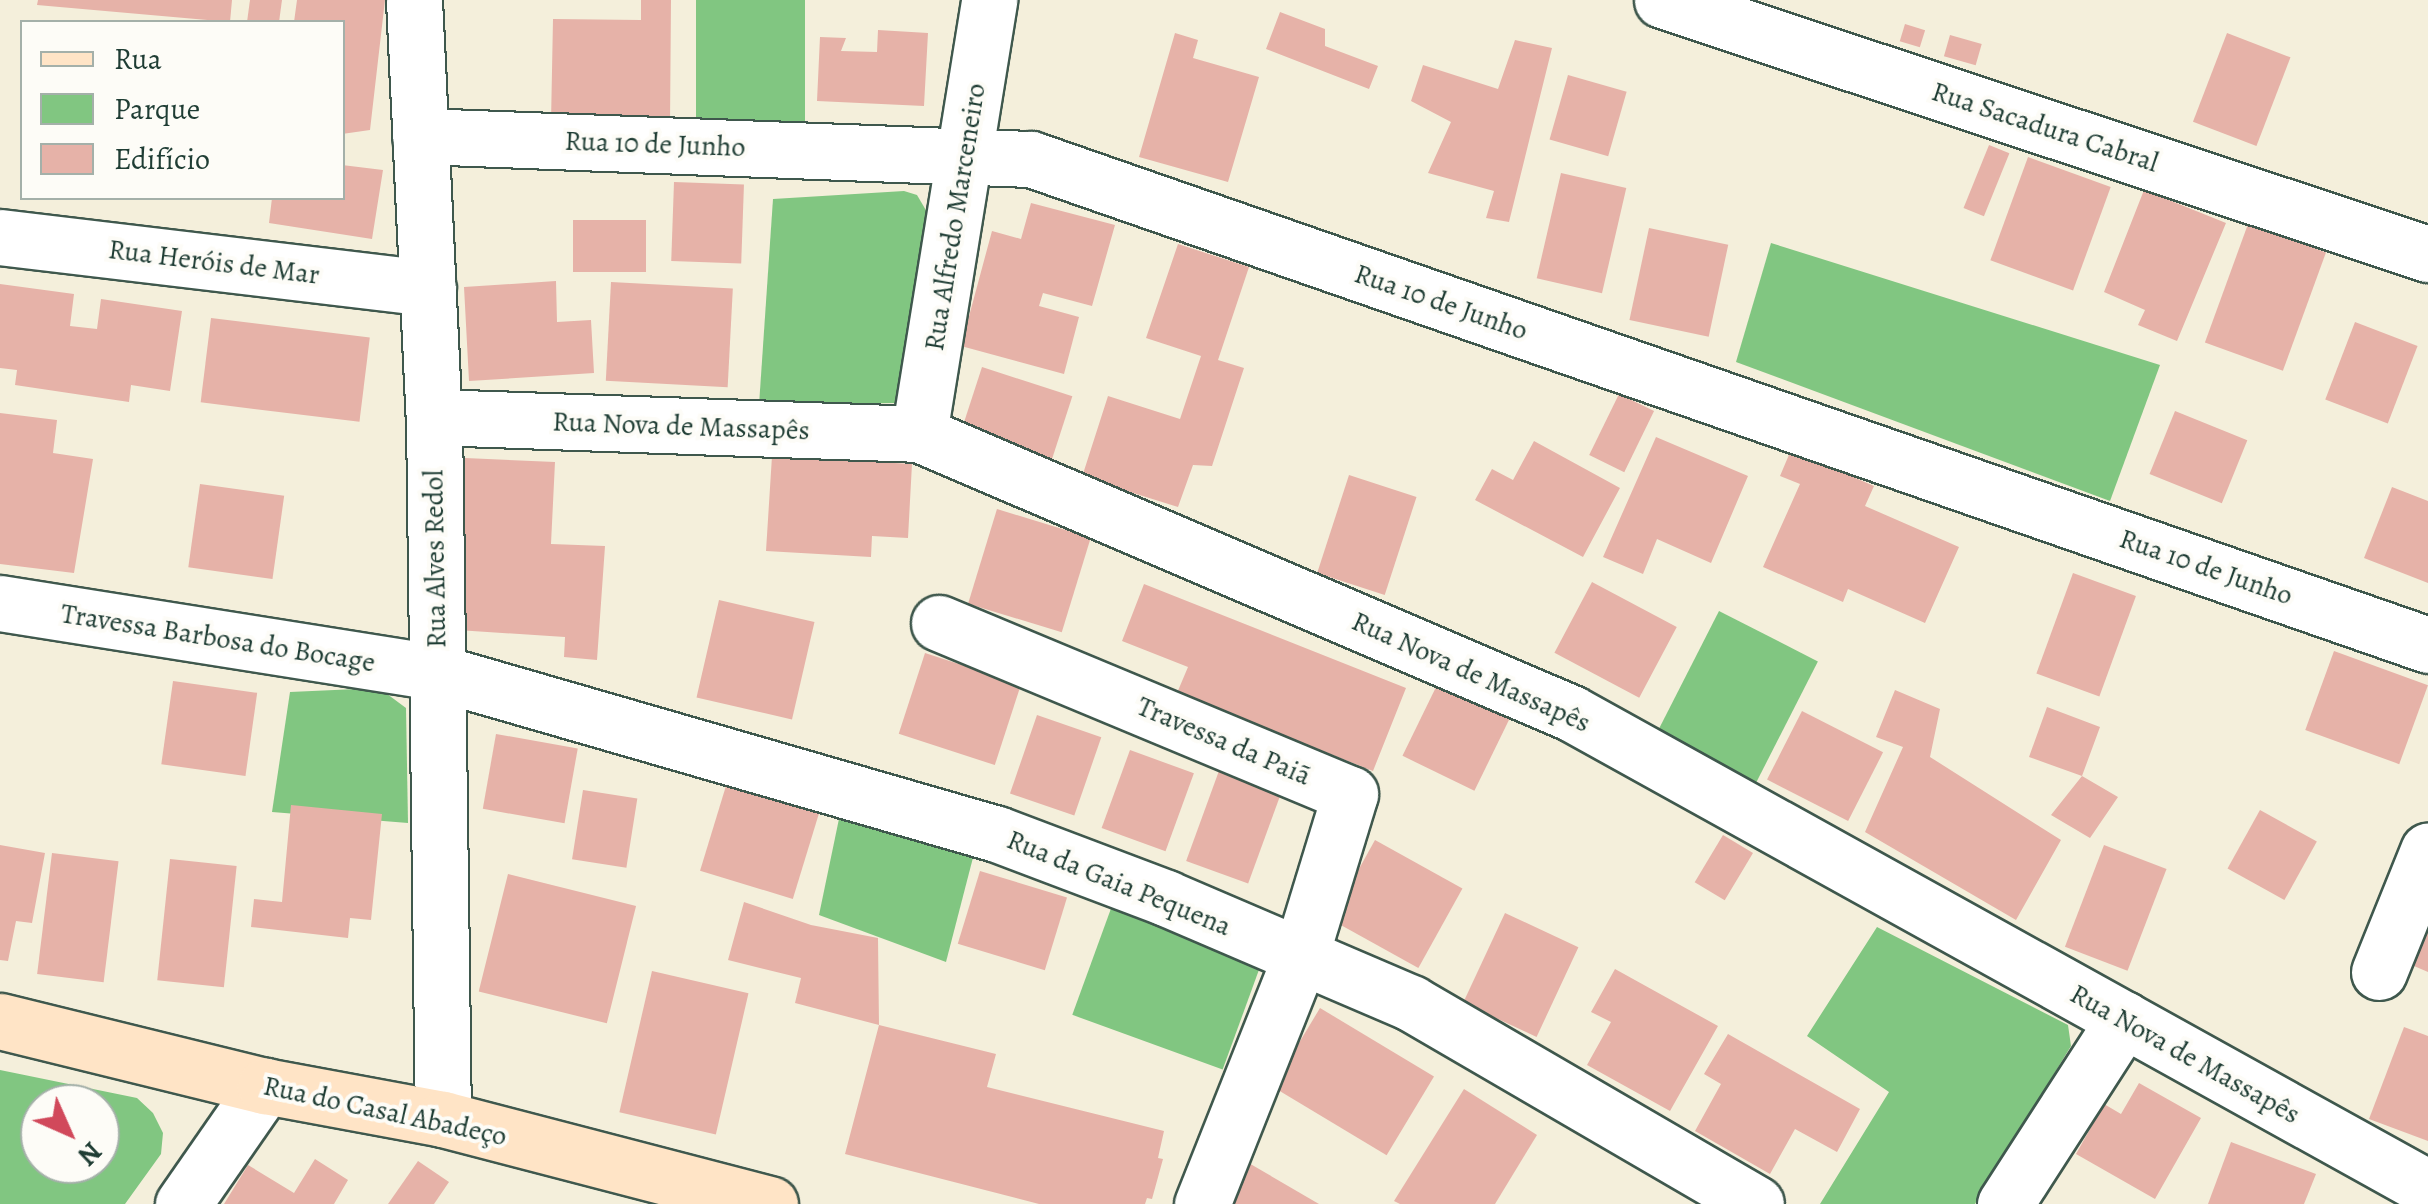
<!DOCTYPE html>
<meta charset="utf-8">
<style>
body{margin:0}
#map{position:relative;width:2428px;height:1204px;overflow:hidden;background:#f4efdb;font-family:Alegreya,serif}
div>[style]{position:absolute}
.green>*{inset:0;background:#81c681;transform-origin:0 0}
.building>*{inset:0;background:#e6b2a8;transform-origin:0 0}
.roads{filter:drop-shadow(2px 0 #3f584d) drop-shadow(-2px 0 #3f584d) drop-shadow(0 2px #3f584d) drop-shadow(0 -2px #3f584d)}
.street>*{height:55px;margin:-27.5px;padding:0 27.5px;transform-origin:27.5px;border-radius:27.5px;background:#fff}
.secondary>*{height:55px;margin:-27.5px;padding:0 27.5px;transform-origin:27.5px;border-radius:27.5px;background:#ffe4c6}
span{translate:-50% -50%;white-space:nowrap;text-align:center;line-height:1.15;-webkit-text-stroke:8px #fdfcf7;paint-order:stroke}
.street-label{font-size:28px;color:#1f3d34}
.legend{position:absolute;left:20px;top:20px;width:325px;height:180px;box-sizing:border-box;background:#fdfcf7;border:2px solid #a4b0a9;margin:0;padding:12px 18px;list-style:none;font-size:30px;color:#1f3d34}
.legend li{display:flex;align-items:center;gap:20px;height:50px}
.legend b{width:50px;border:2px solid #a4b0a9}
.north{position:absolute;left:20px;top:1084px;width:100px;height:100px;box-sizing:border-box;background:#fdfcf7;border:2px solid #a4b0a9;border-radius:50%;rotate:135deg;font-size:28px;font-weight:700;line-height:40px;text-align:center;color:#1f3d34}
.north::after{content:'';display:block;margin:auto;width:35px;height:45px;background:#d1495b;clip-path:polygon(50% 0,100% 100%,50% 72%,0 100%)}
</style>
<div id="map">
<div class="green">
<div style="left:696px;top:0;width:109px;height:124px"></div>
<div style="clip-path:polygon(904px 191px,917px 195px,927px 212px,909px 387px,895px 403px,759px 405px,773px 199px)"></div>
<div style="clip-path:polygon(1771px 243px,2160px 365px,2110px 501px,1736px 362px)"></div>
<div style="left:1719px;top:611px;width:111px;height:144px;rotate:27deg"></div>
<div style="clip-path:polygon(379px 688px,406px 708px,408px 823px,272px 812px,290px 692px)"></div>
<div style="clip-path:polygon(840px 814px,976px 846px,946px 962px,819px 915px)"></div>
<div style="left:1113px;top:903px;width:160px;height:119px;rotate:20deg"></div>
<div style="clip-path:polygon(1877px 927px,2068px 1025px,2071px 1046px,1975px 1204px,1820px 1204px,1889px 1092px,1807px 1036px)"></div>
<div style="clip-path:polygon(evenodd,0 1070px,137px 1098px,153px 1113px,163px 1133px,161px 1154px,125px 1204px,0 1204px,0 1070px,40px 1104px,100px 1104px,100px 1164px,40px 1164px,40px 1104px)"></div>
</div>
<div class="building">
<div style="clip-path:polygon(38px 0,232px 0,230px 22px,37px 5px)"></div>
<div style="clip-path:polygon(250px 0,282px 0,279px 22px,247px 22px)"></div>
<div style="clip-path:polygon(297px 0,385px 0,370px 130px,342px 134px,342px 22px,294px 22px)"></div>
<div style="clip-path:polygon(641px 0,671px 0,670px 124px,551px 122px,553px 19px,641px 20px)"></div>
<div style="clip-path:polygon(1280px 12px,1325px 29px,1325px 46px,1378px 66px,1369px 89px,1266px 49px)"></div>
<div style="left:1905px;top:24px;width:21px;height:18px;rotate:17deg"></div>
<div style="clip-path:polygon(878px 30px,928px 33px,924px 106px,817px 101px,820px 37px,846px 38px,841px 51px,877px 52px)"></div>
<div style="clip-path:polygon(1175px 33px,1198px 40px,1193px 58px,1259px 77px,1228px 182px,1139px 157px)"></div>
<div style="left:2227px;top:33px;width:68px;height:95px;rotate:21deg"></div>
<div style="left:1950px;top:35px;width:33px;height:22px;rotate:16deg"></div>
<div style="clip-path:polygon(1515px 40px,1552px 48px,1509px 222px,1486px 218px,1494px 191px,1428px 173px,1451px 122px,1411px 101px,1423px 65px,1498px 89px)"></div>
<div style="left:1568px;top:75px;width:61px;height:67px;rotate:16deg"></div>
<div style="left:1989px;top:145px;width:22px;height:68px;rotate:22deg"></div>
<div style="left:2028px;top:157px;width:88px;height:110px;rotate:20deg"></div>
<div style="clip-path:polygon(342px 165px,383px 170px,372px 239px,269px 223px,272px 198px,342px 198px)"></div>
<div style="left:1561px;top:173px;width:67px;height:108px;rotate:13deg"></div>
<div style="left:674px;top:182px;width:70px;height:79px;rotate:2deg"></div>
<div style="clip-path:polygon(2144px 190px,2226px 223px,2177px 341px,2138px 325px,2145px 310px,2104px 292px)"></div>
<div style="clip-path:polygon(1031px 203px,1115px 225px,1092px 306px,1043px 293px,1039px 306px,1079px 317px,1064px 374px,961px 346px,992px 231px,1021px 239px)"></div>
<div style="left:646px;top:220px;width:52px;height:73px;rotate:90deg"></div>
<div style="left:2248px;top:224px;width:83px;height:126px;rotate:20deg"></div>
<div style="left:1649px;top:228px;width:81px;height:94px;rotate:12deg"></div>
<div style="clip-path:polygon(1178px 244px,1249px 267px,1218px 360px,1244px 368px,1212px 466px,1193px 465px,1178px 507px,1082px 477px,1108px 396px,1180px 419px,1201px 356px,1146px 338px)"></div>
<div style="clip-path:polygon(556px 281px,557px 322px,591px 320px,594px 373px,469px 381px,464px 287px)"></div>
<div style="left:611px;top:282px;width:122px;height:99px;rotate:3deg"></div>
<div style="clip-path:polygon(0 284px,74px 294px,70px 326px,97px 329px,101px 299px,182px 311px,170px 391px,131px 385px,129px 402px,15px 385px,17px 370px,0 368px)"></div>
<div style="left:211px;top:318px;width:160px;height:85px;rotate:7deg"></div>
<div style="left:2355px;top:322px;width:67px;height:83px;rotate:21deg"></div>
<div style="left:982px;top:367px;width:95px;height:66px;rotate:18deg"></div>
<div style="left:1619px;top:394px;width:39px;height:68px;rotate:26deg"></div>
<div style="left:2175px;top:411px;width:78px;height:68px;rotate:22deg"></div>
<div style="clip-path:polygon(0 413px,57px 420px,53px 453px,93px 459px,74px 573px,0 564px)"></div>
<div style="clip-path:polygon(1656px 437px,1748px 476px,1711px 563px,1657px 539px,1643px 574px,1603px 557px)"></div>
<div style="clip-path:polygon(1534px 441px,1620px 488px,1583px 557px,1475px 500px,1492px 469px,1513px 480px)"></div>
<div style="clip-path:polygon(1791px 450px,1874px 486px,1865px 506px,1959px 547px,1925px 623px,1848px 589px,1843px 602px,1763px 567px,1800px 484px,1780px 476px)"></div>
<div style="clip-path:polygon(772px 456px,912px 464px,908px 538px,872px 536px,871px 557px,766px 551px)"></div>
<div style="clip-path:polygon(465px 458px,555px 462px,551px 544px,605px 546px,597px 660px,564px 657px,565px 637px,457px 630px)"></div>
<div style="left:1349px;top:475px;width:71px;height:103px;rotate:18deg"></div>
<div style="left:200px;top:484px;width:85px;height:84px;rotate:8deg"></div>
<div style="clip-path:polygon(2392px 487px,2428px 501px,2428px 583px,2364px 558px)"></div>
<div style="left:997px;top:509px;width:98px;height:99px;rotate:17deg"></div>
<div style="left:2073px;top:573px;width:67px;height:107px;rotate:20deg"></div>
<div style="left:1592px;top:582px;width:96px;height:80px;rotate:28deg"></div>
<div style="clip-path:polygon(1144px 584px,1406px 688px,1373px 771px,1177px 693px,1188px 667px,1122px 641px)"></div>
<div style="left:719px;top:600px;width:98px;height:100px;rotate:13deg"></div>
<div style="left:2334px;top:651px;width:100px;height:84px;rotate:20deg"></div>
<div style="left:925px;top:653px;width:101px;height:85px;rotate:18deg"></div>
<div style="left:173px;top:681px;width:85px;height:84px;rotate:8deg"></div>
<div style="left:1438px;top:683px;width:80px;height:81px;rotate:26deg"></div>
<div style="clip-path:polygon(1895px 690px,1940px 709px,1930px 757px,2061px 840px,2016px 920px,1865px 832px,1903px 747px,1876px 737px)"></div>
<div style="clip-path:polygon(2047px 707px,2100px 727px,2082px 776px,2118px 797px,2090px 838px,2051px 815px,2082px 776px,2029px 757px)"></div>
<div style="left:1802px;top:711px;width:91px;height:77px;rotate:27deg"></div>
<div style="left:1037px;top:715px;width:68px;height:83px;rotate:19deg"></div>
<div style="left:496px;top:734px;width:83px;height:76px;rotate:10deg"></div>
<div style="left:1130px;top:750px;width:68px;height:83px;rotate:20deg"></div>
<div style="left:1220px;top:768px;width:66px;height:99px;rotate:20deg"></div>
<div style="left:729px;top:776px;width:97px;height:99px;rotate:17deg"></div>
<div style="left:583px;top:790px;width:55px;height:70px;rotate:9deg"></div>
<div style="clip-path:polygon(291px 805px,382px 814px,371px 920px,350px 918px,348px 938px,251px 927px,254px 899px,282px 902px)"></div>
<div style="left:2260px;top:810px;width:65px;height:67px;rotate:29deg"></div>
<div style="left:1723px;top:835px;width:35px;height:55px;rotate:31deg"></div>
<div style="left:1375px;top:840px;width:100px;height:91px;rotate:29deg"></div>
<div style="clip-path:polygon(0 845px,45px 853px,32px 923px,16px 921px,8px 961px,0 960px)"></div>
<div style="left:2104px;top:845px;width:67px;height:109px;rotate:21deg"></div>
<div style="left:52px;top:853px;width:67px;height:122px;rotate:7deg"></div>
<div style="left:170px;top:859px;width:67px;height:122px;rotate:6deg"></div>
<div style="left:980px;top:871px;width:91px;height:76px;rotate:17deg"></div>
<div style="left:508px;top:874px;width:132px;height:121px;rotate:14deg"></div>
<div style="clip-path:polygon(744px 902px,811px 925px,878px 938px,879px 1025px,795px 1003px,801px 978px,728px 960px)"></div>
<div style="left:1505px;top:913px;width:81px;height:99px;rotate:25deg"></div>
<div style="clip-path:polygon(2428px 915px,2428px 972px,2407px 963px)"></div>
<div style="clip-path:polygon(1615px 969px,1718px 1026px,1670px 1111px,1587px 1065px,1611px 1022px,1591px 1012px)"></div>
<div style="left:652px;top:971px;width:99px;height:145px;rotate:13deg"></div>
<div style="left:1320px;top:1008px;width:133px;height:92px;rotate:31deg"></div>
<div style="clip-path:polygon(879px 1025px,996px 1054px,987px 1087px,1164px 1131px,1158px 1158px,1163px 1159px,1152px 1199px,1147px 1198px,1145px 1204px,1039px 1204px,845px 1154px)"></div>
<div style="clip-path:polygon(2404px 1027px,2428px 1036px,2428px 1141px,2369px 1119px)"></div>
<div style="clip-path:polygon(1728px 1034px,1860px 1109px,1837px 1152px,1795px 1129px,1770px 1174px,1695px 1131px,1721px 1084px,1704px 1074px)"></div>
<div style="clip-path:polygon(2139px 1083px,2201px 1118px,2155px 1199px,2076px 1154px,2104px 1104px,2121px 1114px)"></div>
<div style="clip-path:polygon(1464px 1089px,1537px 1135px,1495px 1204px,1400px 1204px,1394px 1201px)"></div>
<div style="clip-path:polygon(2231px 1142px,2316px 1174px,2304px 1204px,2208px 1204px)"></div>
<div style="clip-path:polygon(315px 1159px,348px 1180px,334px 1204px,224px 1204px,248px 1165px,294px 1193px)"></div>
<div style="clip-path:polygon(418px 1161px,449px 1182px,434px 1204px,388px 1204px)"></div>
<div style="clip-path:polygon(1247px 1162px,1319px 1204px,1223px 1204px)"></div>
</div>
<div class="roads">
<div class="street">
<div style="left:414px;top:0;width:417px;rotate:87.3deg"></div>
<div style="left:434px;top:417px;width:702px;rotate:89.27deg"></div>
<div style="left:1662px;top:0;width:807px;rotate:18.35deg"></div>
<div style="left:420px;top:136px;width:611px;rotate:2.16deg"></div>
<div style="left:1031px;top:159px;width:1479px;rotate:19.18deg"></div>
<div style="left:0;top:237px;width:431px;rotate:6.8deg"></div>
<div style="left:434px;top:417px;width:485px;rotate:2deg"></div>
<div style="left:919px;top:434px;width:709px;rotate:23.17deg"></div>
<div style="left:1571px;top:713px;width:980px;rotate:29deg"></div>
<div style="left:919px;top:434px;width:440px;rotate:-80.8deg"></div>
<div style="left:0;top:603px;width:441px;rotate:9deg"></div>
<div style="left:436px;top:672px;width:584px;rotate:16.11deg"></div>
<div style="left:997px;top:834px;width:181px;rotate:20.7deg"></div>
<div style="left:1166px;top:898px;width:267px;rotate:23.2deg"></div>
<div style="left:1411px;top:1003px;width:399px;rotate:30.2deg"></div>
<div style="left:939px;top:623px;width:445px;rotate:22.6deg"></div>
<div style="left:1350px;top:794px;width:171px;rotate:107deg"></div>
<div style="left:1300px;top:958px;width:265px;rotate:111.7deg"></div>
<div style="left:2379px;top:972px;width:131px;rotate:-68deg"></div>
<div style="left:183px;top:1204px;width:144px;rotate:-55.2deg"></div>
<div style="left:2005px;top:1204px;width:220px;rotate:-57.2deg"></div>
</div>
<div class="secondary">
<div style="left:0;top:1021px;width:273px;rotate:13.8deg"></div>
<div style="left:265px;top:1086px;width:181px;rotate:10.5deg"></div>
<div style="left:443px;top:1119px;width:338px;rotate:14.6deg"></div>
</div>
</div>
<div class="street-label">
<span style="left:2045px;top:127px;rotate:18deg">Rua Sacadura Cabral</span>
<span style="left:655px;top:144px;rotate:2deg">Rua 10 de Junho</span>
<span style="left:955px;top:217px;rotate:-81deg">Rua Alfredo Marceneiro</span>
<span style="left:214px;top:262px;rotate:7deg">Rua Heróis de Mar</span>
<span style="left:1441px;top:302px;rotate:19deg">Rua 10 de Junho</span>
<span style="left:681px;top:426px;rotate:2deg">Rua Nova de Massapês</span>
<span style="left:435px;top:559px;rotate:-91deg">Rua Alves Redol</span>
<span style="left:2206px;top:567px;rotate:19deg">Rua 10 de Junho</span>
<span style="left:218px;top:638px;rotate:9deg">Travessa Barbosa do Bocage</span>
<span style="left:1471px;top:672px;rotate:24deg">Rua Nova de Massapês</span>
<span style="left:1224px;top:741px;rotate:23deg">Travessa da Paiã</span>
<span style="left:1119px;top:883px;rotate:22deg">Rua da Gaia Pequena</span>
<span style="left:2185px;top:1054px;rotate:29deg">Rua Nova de Massapês</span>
<span style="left:385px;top:1111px;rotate:12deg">Rua do Casal Abadeço</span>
</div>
<ul class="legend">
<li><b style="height:12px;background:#ffe4c6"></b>Rua</li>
<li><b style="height:28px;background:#81c681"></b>Parque</li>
<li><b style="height:28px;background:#e6b2a8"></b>Edifício</li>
</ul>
<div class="north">N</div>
</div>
